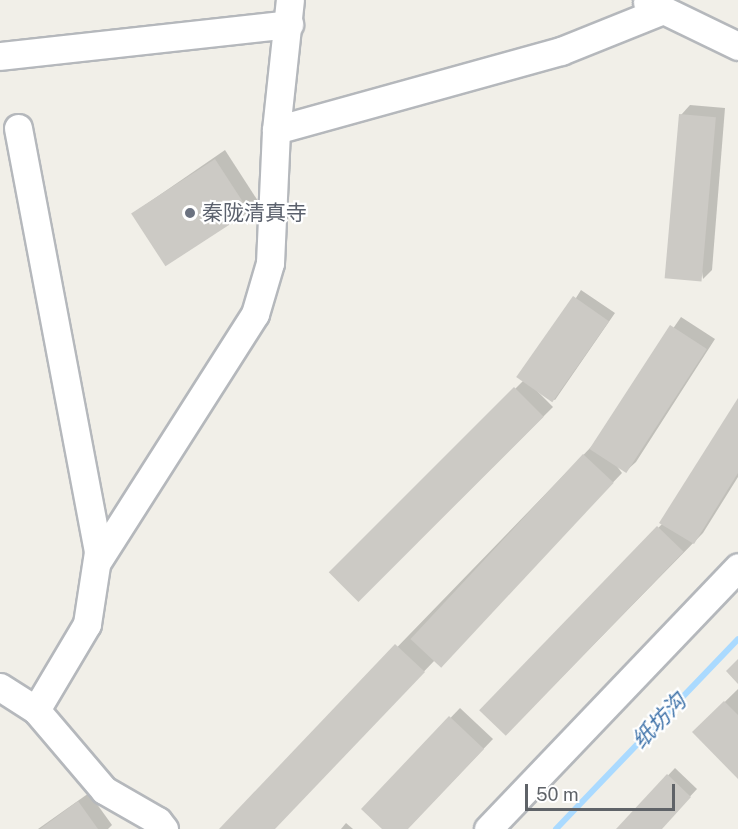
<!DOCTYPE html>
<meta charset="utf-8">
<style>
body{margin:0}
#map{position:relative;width:738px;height:829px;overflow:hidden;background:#f1efe8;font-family:"Public Sans","Noto Sans SC",sans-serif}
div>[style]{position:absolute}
.shadow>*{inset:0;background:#0003}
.stream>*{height:6px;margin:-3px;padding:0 3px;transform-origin:3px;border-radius:3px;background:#aadaff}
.building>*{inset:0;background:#cccac5;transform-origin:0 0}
.roads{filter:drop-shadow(2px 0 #b5b8bc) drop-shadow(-2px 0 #b5b8bc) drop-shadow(0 2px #b5b8bc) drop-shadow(0 -2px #b5b8bc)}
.minor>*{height:27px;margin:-13.5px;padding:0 13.5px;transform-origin:13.5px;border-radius:13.5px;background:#fff}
.dots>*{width:16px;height:16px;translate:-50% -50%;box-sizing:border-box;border:3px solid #fff;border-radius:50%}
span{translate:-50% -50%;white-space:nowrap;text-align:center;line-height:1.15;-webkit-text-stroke:4.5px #fff;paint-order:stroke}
.worship-label{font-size:21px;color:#5b616d}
.left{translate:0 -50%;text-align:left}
.water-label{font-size:22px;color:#4174aa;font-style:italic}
.scale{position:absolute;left:525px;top:784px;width:150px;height:27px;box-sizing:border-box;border:3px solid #5f6368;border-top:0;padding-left:8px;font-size:18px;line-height:21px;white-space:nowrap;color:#5f6368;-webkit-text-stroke:4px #fff;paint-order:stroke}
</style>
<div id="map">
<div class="shadow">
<div style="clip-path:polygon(690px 105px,725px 108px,712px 270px,703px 279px,681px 115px)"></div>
<div style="clip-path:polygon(225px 150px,258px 201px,248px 211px,132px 214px)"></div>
<div style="clip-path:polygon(581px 290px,615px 313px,555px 400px,536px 390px,553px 407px,359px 600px,331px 572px,524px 380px)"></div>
<div style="clip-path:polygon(681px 317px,715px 339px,636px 462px,626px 471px,616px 465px,622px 473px,449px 655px,435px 660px,273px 829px,221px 829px,593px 445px)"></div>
<div style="clip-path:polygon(738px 401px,738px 477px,703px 533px,506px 734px,481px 710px,663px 523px)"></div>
<div style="clip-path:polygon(738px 689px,738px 777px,694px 732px)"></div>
<div style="clip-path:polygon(460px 708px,493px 739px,407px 829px,384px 829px,363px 809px)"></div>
<div style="clip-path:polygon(675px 768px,697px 789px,660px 829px,618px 829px)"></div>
<div style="clip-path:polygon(89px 793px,112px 825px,108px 829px,38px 829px)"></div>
<div style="clip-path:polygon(346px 823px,353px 829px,341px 829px)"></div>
</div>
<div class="stream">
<div style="left:556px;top:829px;width:263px;rotate:-46.2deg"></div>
</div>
<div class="building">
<div style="left:679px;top:114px;width:37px;height:165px;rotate:5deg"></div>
<div style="left:215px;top:159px;width:63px;height:100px;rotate:57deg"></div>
<div style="left:573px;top:296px;width:44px;height:99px;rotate:35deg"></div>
<div style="left:670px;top:325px;width:44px;height:148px;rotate:33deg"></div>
<div style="left:514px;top:387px;width:42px;height:262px;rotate:45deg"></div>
<div style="clip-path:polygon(738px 398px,738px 473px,694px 544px,659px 523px)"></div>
<div style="left:583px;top:454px;width:42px;height:253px;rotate:43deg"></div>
<div style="left:657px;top:526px;width:37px;height:256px;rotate:44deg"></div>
<div style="clip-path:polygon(395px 644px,425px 672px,275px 829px,219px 829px)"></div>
<div style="clip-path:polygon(738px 659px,738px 684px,726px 671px)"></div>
<div style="clip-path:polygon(724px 701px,738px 715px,738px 779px,692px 732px)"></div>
<div style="clip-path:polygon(449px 716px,484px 749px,408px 829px,382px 829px,361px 809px)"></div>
<div style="clip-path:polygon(667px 774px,691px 797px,662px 829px,616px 829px)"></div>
<div style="clip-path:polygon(78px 801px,98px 829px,40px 829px)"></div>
</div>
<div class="roads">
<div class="minor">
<div style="left:647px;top:2px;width:101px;rotate:25.8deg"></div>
<div style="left:0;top:56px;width:291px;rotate:-6.3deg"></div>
<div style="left:18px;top:128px;width:431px;rotate:79.3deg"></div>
<div style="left:98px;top:552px;width:73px;rotate:98.7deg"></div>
<div style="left:87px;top:624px;width:100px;rotate:120.7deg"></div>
<div style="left:276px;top:130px;width:296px;rotate:-15.5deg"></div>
<div style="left:561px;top:51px;width:110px;rotate:-21.9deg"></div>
<div style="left:97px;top:562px;width:294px;rotate:-57.5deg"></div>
<div style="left:255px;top:314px;width:53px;rotate:-73.6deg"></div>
<div style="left:270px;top:263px;width:133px;rotate:-87.4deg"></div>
<div style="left:276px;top:130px;width:131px;rotate:-83.9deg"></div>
<div style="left:0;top:687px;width:43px;rotate:32.6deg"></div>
<div style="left:36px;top:710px;width:105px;rotate:49.6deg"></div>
<div style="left:104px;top:790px;width:62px;rotate:29.9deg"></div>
<div style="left:158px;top:821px;width:10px;rotate:53deg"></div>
<div style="left:488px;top:829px;width:362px;rotate:-46.3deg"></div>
</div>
</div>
<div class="dots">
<div style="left:190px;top:213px;background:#6b7280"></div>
</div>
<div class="worship-label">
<span class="left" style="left:202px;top:213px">秦陇清真寺</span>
</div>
<div class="water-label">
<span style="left:659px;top:721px;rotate:-46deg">纸坊沟</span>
</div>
<div class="scale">50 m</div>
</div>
